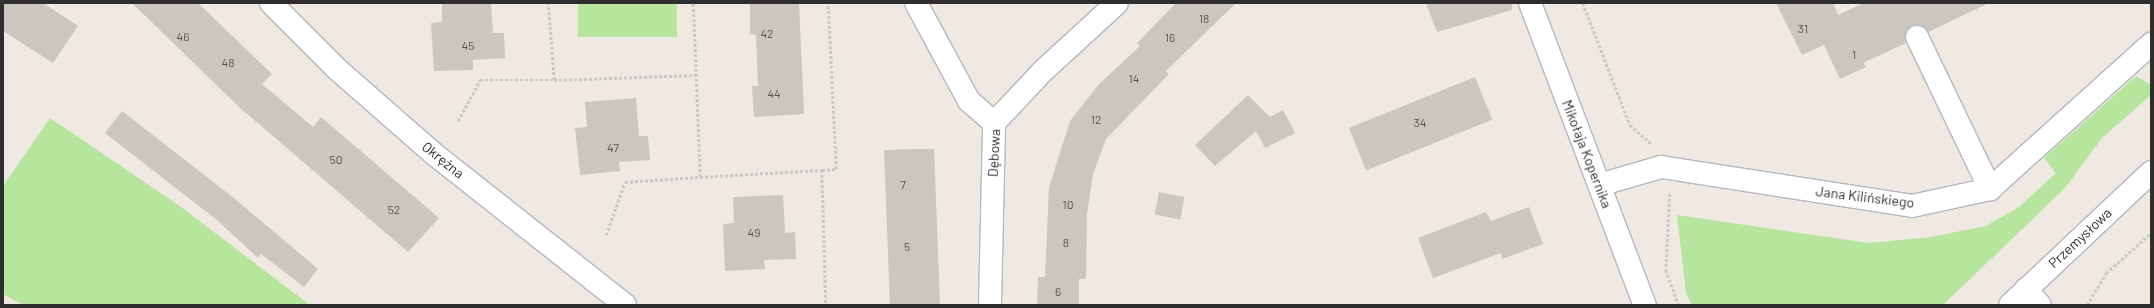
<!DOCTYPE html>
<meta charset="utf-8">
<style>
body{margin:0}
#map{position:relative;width:2154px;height:308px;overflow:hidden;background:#efe9e1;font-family:Barlow,sans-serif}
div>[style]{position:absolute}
.green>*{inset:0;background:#b6e59e;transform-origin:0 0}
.building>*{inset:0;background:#cbc7bf;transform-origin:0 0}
.path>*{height:2.5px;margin-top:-1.25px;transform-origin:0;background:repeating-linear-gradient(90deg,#c9c9c9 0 3px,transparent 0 5px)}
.roads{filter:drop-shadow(1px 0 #b4b7c1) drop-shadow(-1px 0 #b4b7c1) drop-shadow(0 1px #b4b7c1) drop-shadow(0 -1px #b4b7c1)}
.street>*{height:22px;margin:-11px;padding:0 11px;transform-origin:11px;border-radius:11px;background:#fff}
.secondary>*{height:22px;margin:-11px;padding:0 11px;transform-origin:11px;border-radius:11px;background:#fff}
span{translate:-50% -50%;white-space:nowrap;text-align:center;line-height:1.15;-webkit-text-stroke:3px #fff;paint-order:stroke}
.number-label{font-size:12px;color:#555452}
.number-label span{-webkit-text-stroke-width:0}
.street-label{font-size:14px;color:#2e2e2e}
.frame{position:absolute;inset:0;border:4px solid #2e2e2e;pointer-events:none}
</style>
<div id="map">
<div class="green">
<div style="left:578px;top:3px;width:99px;height:34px"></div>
<div style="clip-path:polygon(2136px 76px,2151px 85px,2151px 95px,2102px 138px,2065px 188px,1943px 305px,1692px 305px,1686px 293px,1677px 215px,1869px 243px,1931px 237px,1986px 226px,2019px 207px,2056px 173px,2044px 158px)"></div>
<div style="clip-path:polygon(50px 118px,177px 204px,310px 305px,23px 305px,3px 294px,3px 186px)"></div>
</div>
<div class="building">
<div style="clip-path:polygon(3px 3px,43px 3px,78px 26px,53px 63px,3px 31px)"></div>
<div style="clip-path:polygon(132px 3px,198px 3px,272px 74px,262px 84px,313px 127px,321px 117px,439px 218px,408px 252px,239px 107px)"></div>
<div style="clip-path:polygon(442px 3px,491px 3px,493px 33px,504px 33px,505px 58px,473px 60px,473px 70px,434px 71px,431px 23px,442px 22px)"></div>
<div style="clip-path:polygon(750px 3px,799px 3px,804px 114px,754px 117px,752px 86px,758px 86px,756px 35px,750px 34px)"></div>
<div style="clip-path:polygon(1176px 3px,1236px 3px,1166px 71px,1169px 74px,1106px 139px,1093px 174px,1087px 214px,1086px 279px,1079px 279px,1079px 305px,1037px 305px,1038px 277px,1045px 277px,1049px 187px,1070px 121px,1099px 84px,1140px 46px,1137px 43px)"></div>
<div style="clip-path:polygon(1426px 3px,1512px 3px,1512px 10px,1437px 32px)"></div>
<div style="clip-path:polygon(1776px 3px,1833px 3px,1838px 15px,1864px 3px,1989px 3px,1928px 32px,1918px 25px,1911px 26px,1905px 36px,1906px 43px,1863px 63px,1866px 67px,1840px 79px,1824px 45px,1802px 55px)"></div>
<div style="left:1475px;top:77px;width:46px;height:136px;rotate:68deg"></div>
<div style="clip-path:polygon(1248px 95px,1270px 117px,1283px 110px,1295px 133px,1265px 148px,1256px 131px,1215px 166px,1195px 145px)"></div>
<div style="clip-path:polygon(636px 98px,639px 136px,648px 136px,650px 160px,619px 162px,620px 171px,580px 175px,575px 128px,587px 127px,585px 102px)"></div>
<div style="clip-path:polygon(122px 111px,235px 199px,318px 269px,304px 287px,261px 254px,258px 258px,217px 220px,105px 133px)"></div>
<div style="clip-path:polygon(914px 149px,934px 149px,940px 305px,890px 305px,884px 150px)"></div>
<div style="left:1159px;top:192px;width:26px;height:23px;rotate:11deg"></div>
<div style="clip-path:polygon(783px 195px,785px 233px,795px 232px,796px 259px,764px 260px,765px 269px,725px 271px,723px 224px,734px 223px,733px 197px)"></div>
<div style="clip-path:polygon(1529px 207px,1543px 244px,1502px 259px,1501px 253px,1433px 278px,1418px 238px,1486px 212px,1491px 221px)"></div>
</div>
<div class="path">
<div style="left:1583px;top:3px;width:131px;rotate:68.9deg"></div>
<div style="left:1630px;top:125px;width:28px;rotate:41deg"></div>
<div style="left:554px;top:80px;width:142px;rotate:-2deg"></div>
<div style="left:458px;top:121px;width:47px;rotate:-61.8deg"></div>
<div style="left:480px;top:80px;width:74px"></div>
<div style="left:554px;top:80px;width:77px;rotate:-94.5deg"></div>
<div style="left:822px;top:170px;width:14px;rotate:-4deg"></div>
<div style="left:836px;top:169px;width:166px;rotate:-92.8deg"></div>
<div style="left:700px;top:177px;width:122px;rotate:-3.3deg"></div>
<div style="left:822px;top:170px;width:135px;rotate:88.3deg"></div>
<div style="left:1670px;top:194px;width:76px;rotate:93deg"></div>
<div style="left:1666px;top:270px;width:37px;rotate:70deg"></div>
<div style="left:606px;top:235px;width:56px;rotate:-70.3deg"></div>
<div style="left:625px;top:182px;width:75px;rotate:-3.8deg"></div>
<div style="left:700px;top:177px;width:174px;rotate:-92.3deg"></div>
<div style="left:2087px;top:305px;width:37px;rotate:-59deg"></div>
<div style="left:2106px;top:273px;width:60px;rotate:-41.6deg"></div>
</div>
<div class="roads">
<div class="street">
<div style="left:271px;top:3px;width:95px;rotate:45deg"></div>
<div style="left:338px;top:70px;width:128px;rotate:41.2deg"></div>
<div style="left:434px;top:154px;width:243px;rotate:38.3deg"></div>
<div style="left:916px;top:3px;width:111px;rotate:61.6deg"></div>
<div style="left:969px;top:101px;width:33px;rotate:41deg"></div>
<div style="left:1917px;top:37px;width:169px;rotate:64.3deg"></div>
<div style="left:1599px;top:185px;width:65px;rotate:-16.2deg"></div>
<div style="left:1661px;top:167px;width:254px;rotate:8.8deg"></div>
<div style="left:1912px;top:206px;width:80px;rotate:-12.3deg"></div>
<div style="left:1990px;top:189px;width:217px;rotate:-42deg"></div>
<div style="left:2026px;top:289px;width:21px;rotate:49deg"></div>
<div style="left:990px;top:305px;width:182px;rotate:-88.7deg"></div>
<div style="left:994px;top:123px;width:71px;rotate:-46.7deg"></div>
<div style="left:1043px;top:71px;width:100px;rotate:-42.6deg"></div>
</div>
<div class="secondary">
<div style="left:1530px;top:3px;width:323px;rotate:69.2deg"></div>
<div style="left:2010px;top:305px;width:194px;rotate:-43.3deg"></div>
</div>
</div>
<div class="number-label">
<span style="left:1204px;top:19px">18</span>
<span style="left:1803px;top:29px">31</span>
<span style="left:767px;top:34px">42</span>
<span style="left:183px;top:37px">46</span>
<span style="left:1170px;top:38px">16</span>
<span style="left:468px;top:46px">45</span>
<span style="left:1854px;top:55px">1</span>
<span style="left:228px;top:63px">48</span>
<span style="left:1134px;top:79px">14</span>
<span style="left:774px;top:94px">44</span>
<span style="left:1096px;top:120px">12</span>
<span style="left:1420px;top:123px">34</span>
<span style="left:613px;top:148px">47</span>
<span style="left:336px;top:160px">50</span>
<span style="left:903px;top:185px">7</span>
<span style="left:1068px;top:205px">10</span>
<span style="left:394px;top:210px">52</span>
<span style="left:754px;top:233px">49</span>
<span style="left:1066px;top:243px">8</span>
<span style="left:907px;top:247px">5</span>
<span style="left:1058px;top:292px">6</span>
</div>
<div class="street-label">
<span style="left:994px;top:153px;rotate:-87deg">Dębowa</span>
<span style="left:1587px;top:154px;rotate:69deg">Mikołaja Kopernika</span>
<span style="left:443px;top:160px;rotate:39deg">Okrężna</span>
<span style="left:1865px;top:197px;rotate:7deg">Jana Kilińskiego</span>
<span style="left:2080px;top:238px;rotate:-43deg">Przemysłowa</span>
</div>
<div class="frame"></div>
</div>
